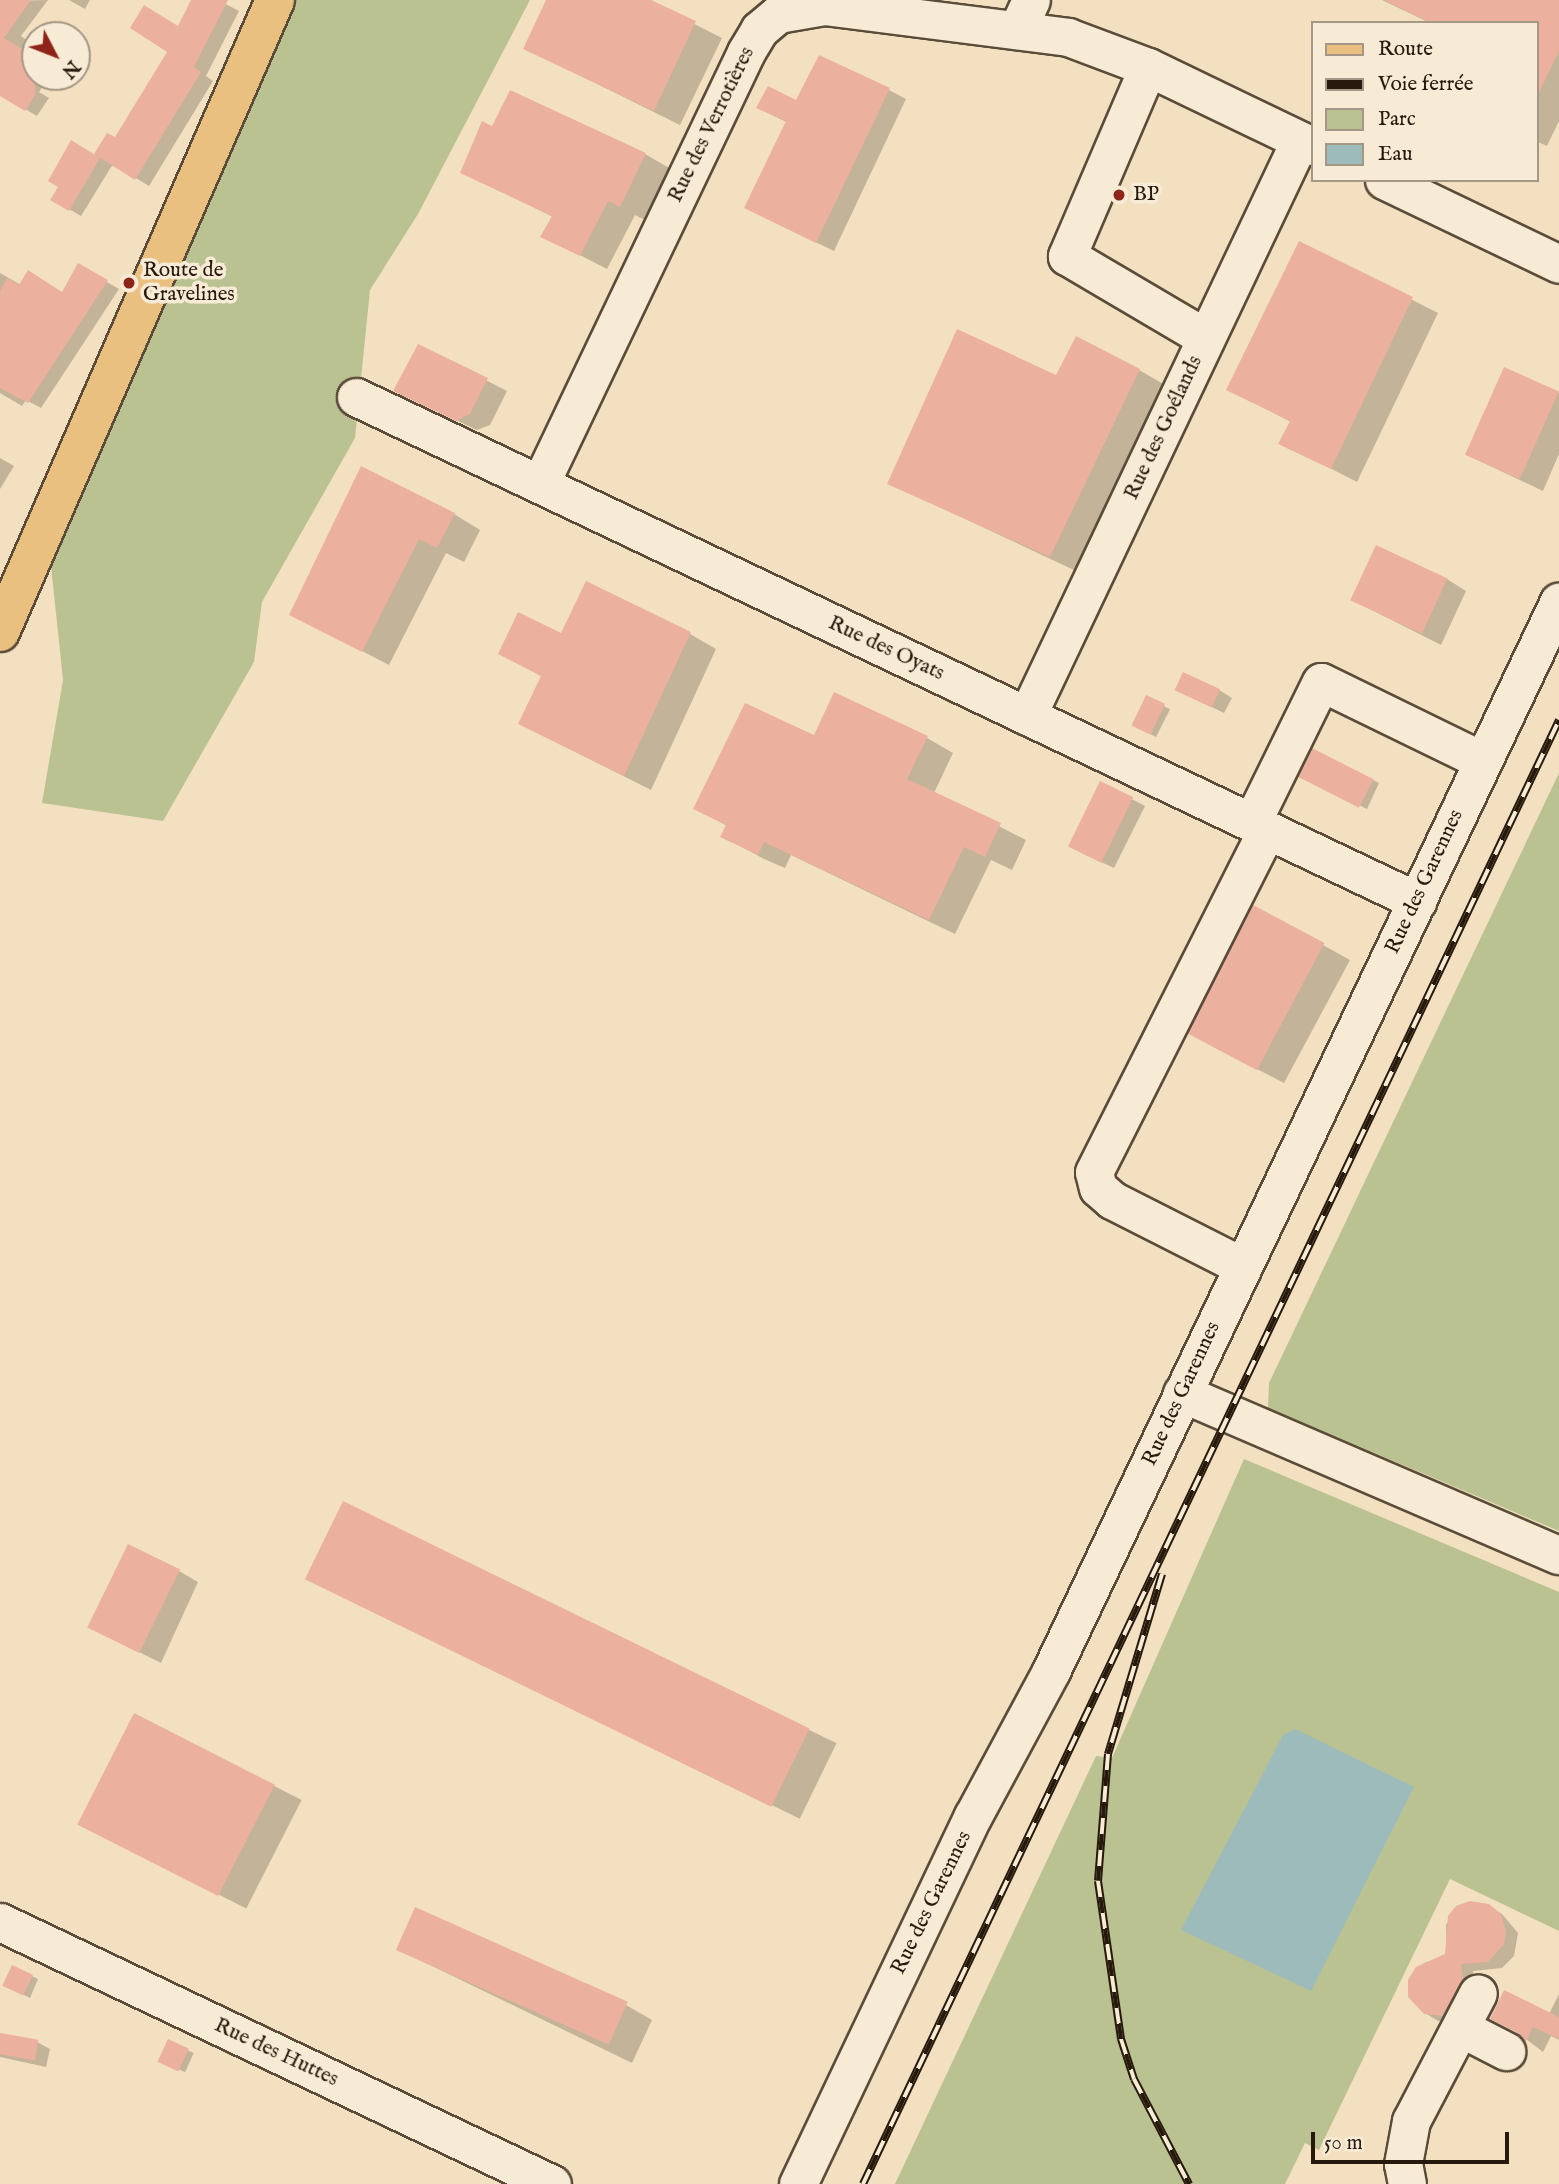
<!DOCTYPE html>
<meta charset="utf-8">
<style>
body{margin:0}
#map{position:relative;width:1559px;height:2184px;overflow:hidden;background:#f3e0c0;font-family:"IM FELL English",serif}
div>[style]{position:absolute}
.green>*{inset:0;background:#bbc292}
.water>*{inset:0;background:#9ebbbb}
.shadow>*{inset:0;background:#0003;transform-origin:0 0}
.building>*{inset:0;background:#ecb09f;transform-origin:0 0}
.roads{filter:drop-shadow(2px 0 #5a4c39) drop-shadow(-2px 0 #5a4c39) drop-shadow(0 2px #5a4c39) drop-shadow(0 -2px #5a4c39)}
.minor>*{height:37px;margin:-18.5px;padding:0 18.5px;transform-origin:18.5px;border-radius:18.5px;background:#f7ebd6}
.major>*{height:38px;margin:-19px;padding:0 19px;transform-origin:19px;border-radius:19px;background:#eac080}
.rail>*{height:8px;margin-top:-4px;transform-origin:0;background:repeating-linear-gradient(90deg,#f7ebd6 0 16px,#271a0c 0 32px);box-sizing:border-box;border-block:2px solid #271a0c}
.dots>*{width:19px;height:19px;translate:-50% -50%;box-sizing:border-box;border:4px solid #f7ebd6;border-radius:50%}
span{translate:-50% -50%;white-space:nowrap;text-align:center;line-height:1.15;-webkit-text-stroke:7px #f7ebd6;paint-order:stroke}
.street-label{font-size:21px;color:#271a0c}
.poi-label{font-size:21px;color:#271a0c}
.left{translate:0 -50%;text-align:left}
.legend{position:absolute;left:1311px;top:21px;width:228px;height:161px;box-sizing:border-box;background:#f7ebd6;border:2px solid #a49785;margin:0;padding:9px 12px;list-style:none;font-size:21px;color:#271a0c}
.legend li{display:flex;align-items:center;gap:14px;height:35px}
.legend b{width:35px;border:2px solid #a49785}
.north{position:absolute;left:21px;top:21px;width:70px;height:70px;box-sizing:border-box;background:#f7ebd6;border:2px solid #a49785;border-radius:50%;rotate:132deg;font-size:19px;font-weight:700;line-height:28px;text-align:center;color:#271a0c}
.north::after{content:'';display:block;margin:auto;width:24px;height:32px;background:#8f2418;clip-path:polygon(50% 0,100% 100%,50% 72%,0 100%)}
.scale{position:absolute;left:1311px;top:2132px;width:198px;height:32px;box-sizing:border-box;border:4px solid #271a0c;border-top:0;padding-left:9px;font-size:21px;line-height:24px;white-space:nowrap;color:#271a0c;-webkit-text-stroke:5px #f7ebd6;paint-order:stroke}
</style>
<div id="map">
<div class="green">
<div style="clip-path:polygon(291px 0,530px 0,418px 214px,370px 290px,355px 438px,262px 602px,254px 662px,163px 821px,42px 803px,63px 680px,50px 556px)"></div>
<div style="clip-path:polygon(1559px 773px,1559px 1531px,1268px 1408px,1269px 1383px)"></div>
<div style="clip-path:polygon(1244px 1459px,1559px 1592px,1559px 1931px,1450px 1879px,1319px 2150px,1305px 2143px,1285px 2184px,895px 2184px,1096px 1756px,1112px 1758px)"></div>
</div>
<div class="water">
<div style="clip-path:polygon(1295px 1729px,1414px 1787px,1311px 1991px,1181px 1930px,1283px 1735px)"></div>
</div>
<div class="shadow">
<div style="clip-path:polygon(48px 0,21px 36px,28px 41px,21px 50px,35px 59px,35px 77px,49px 77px,39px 92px,49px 98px,37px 116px,0 94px,0 1px)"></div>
<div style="clip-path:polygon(69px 0,90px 0,85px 9px)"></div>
<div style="clip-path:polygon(193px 0,218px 0,239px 11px,206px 76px,213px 81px,149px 186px,113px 164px,81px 216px,53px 200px,95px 156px,108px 135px,115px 139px,169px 52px)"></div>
<div style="clip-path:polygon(548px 0,647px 0,722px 38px,680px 125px,525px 48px)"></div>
<div style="clip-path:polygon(1382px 0,1559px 0,1559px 121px,1547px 146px,1536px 141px,1536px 23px,1430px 23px)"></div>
<div style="clip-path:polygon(889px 90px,906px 99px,834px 251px,764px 217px,788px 123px,758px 108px)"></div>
<div style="clip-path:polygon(493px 129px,645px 154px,671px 169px,647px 221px,635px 215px,607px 269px,543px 236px,553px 217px,462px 172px)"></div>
<div style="clip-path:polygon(1300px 243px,1438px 313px,1357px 482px,1281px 443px,1291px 422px,1228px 389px)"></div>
<div style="clip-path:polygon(79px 266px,119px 289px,41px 408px,26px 400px,22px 406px,0 393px,0 273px,21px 285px,63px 293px)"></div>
<div style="clip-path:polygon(419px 346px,507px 391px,490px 425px,477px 430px,395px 391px)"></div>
<div style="clip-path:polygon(1139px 370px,1165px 385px,1076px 571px,889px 483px,1057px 378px)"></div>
<div style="clip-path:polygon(1505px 370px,1559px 393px,1559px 454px,1543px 491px,1467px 455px)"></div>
<div style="clip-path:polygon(0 458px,14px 466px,0 489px)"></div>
<div style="clip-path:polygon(454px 514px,480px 530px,464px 562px,446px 553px,389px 665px,291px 614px)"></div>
<div style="clip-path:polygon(1447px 579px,1466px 591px,1441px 645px,1372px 610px)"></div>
<div style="clip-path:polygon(690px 634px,716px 649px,651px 790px,520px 724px,543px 677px,500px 653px,562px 636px)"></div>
<div style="clip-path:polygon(1219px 690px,1232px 698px,1224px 713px,1189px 696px)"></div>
<div style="left:1146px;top:697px;width:27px;height:31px;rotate:27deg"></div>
<div style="clip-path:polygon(815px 737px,927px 738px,953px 753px,934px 793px,1026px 840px,1012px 870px,991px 860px,955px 934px,791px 855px,785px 868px,764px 859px,722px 836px,727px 826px,695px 808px)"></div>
<div style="clip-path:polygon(1306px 779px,1373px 780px,1379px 783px,1367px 809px)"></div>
<div style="clip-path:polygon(1101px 783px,1145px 806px,1114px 868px,1082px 853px)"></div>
<div style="clip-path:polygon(1254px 907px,1350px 960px,1284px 1083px,1216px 1048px)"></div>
<div style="left:344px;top:1503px;width:548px;height:84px;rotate:26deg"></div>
<div style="clip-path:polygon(179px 1571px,198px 1582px,161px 1663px,89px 1627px)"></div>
<div style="left:135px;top:1715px;width:187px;height:122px;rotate:27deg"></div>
<div style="clip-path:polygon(1489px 1906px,1502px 1914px,1518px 1933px,1514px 1956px,1502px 1968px,1473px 1971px,1476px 1987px,1456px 2022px,1438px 2021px,1425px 2013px,1413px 1974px,1424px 1963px,1447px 1955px,1446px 1925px,1458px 1907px)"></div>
<div style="clip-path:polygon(397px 1949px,626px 2005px,652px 2020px,632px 2063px)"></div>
<div style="clip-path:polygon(32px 1976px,38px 1979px,30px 1998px,4px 1985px)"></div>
<div style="clip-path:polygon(1559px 1994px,1559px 2040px,1551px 2036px,1543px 2052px,1518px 2033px,1549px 2014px)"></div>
<div style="clip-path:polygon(0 2035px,37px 2042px,50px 2049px,46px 2067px,0 2057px)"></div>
<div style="left:169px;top:2042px;width:27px;height:21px;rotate:24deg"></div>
</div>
<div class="building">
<div style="clip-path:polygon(0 0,31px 0,4px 38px,35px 57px,35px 95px,25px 111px,0 96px)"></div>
<div style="clip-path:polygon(191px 0,228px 0,194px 67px,201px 72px,135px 180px,94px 154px,107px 133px,115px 137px,167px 52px,130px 28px,144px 5px,178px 26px)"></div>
<div style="clip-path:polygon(546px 0,651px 0,696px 21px,654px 111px,523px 49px)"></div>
<div style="clip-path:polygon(1384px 0,1559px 0,1559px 51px,1536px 99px,1536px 23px,1431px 23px)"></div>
<div style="clip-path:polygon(819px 55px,890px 88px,816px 243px,744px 208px,786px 121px,756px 108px,768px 86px,796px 100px)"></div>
<div style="clip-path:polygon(510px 90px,646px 153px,620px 207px,608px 201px,580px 256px,540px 237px,552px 216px,460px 173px,482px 121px,492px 126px)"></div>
<div style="clip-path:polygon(71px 140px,100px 158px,69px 211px,50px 200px,58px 187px,48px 181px)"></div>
<div style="clip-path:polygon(1299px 241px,1413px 297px,1331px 469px,1278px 444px,1290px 421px,1226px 390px)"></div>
<div style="clip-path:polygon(78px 263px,108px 280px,28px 403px,0 388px,0 291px,7px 278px,19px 285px,28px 270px,62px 292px)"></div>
<div style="clip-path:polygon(957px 329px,1056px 375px,1076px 336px,1140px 369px,1050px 557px,887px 484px)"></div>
<div style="clip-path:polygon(418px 344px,488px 378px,470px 414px,456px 421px,393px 391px)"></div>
<div style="left:1504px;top:367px;width:60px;height:96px;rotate:24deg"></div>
<div style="clip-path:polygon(361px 466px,455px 513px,437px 548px,419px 539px,362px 652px,289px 615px)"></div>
<div style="left:1376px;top:545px;width:79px;height:61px;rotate:25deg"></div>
<div style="clip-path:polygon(586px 581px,691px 632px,624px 776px,518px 724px,541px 676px,498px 654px,518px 612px,561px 633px)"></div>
<div style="left:1183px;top:672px;width:41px;height:20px;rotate:25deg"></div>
<div style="clip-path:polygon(834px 692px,928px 736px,907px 779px,1001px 823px,985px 857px,964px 847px,929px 920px,764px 842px,758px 855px,720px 837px,726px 825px,693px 809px,745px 703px,814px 735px)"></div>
<div style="left:1146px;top:695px;width:21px;height:34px;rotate:25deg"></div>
<div style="left:1312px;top:748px;width:69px;height:32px;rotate:27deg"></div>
<div style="left:1100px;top:781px;width:37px;height:73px;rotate:26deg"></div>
<div style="left:1253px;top:905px;width:81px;height:144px;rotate:28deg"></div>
<div style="left:343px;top:1501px;width:519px;height:87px;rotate:26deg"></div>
<div style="left:128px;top:1544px;width:58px;height:93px;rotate:26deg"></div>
<div style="left:134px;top:1713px;width:158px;height:125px;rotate:27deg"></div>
<div style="clip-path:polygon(1470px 1901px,1489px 1904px,1501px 1914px,1506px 1931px,1504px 1944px,1488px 1962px,1461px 1964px,1463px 1979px,1442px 2016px,1424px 2014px,1408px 1997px,1408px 1980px,1416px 1967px,1445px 1954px,1448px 1916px,1456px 1906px)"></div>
<div style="left:415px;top:1907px;width:233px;height:47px;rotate:24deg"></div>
<div style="left:12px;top:1965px;width:23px;height:23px;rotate:25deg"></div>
<div style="clip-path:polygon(1504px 1990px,1559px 2017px,1559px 2039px,1533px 2027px,1525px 2043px,1516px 2032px,1490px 2019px)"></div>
<div style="left:0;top:2033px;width:39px;height:21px;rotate:10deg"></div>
<div style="left:168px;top:2039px;width:23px;height:25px;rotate:25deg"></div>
</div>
<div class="roads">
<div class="minor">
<div style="left:1017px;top:30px;width:33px;rotate:-65deg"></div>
<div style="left:1148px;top:67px;width:206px;rotate:113.2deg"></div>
<div style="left:1067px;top:256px;width:161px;rotate:30.5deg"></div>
<div style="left:1384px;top:180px;width:194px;rotate:25.6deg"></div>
<div style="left:356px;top:397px;width:1175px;rotate:25.41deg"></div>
<div style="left:540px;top:484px;width:479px;rotate:-64.5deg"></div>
<div style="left:746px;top:52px;width:26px;rotate:-59deg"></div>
<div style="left:759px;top:30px;width:25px;rotate:-40deg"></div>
<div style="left:778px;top:14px;width:47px;rotate:-9.9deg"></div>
<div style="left:824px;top:6px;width:246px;rotate:7.2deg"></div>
<div style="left:1068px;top:37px;width:85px;rotate:20.6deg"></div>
<div style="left:1148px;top:67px;width:182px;rotate:25.7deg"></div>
<div style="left:1027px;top:716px;width:637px;rotate:-64.64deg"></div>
<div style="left:1252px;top:822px;width:156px;rotate:-63.8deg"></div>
<div style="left:1321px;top:682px;width:180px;rotate:26deg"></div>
<div style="left:1242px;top:1266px;width:146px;rotate:-153.1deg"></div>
<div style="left:1112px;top:1200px;width:18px;rotate:-139deg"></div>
<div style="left:1098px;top:1188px;width:16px;rotate:-104deg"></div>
<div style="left:1094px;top:1172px;width:383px;rotate:-63.2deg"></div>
<div style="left:1182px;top:1393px;width:410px;rotate:23.3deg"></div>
<div style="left:0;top:1922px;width:611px;rotate:25.39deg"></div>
<div style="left:1461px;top:2028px;width:51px;rotate:27.1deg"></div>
<div style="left:798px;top:2184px;width:407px;rotate:-64.6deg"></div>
<div style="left:973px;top:1816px;width:165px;rotate:-61.7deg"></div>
<div style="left:1051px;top:1671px;width:1184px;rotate:-64.6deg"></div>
<div style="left:1407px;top:2184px;width:20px;rotate:-101deg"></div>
<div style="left:1403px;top:2164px;width:44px;rotate:-79.5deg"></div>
<div style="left:1411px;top:2121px;width:144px;rotate:-62.4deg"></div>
</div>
<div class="major">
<div style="left:0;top:632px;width:689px;rotate:-66.48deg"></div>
</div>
</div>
<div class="rail">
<div style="left:1162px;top:1574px;width:188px;rotate:106.7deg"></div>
<div style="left:1108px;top:1754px;width:127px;rotate:94.5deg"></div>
<div style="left:1098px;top:1881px;width:160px;rotate:81.7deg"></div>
<div style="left:1121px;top:2039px;width:42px;rotate:72deg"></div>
<div style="left:1134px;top:2079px;width:119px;rotate:62.4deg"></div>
<div style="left:863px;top:2184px;width:1621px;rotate:-64.57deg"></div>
</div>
<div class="dots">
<div style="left:1119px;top:195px;background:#8f2418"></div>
<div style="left:129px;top:283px;background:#8f2418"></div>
</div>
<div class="street-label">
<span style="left:712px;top:125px;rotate:-64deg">Rue des Verrotières</span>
<span style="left:1164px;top:428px;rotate:-65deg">Rue des Goélands</span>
<span style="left:886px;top:649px;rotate:25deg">Rue des Oyats</span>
<span style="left:1425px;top:882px;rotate:-65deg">Rue des Garennes</span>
<span style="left:1182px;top:1394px;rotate:-65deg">Rue des Garennes</span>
<span style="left:932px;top:1903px;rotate:-64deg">Rue des Garennes</span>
<span style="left:276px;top:2053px;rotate:25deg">Rue des Huttes</span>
</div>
<div class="poi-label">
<span class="left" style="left:1133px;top:195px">BP</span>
<span class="left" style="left:143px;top:283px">Route de<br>Gravelines</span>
</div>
<ul class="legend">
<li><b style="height:9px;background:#eac080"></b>Route</li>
<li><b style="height:9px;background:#271a0c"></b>Voie ferrée</li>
<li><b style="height:19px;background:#bbc292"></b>Parc</li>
<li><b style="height:19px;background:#9ebbbb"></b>Eau</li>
</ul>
<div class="north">N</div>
<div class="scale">50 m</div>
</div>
